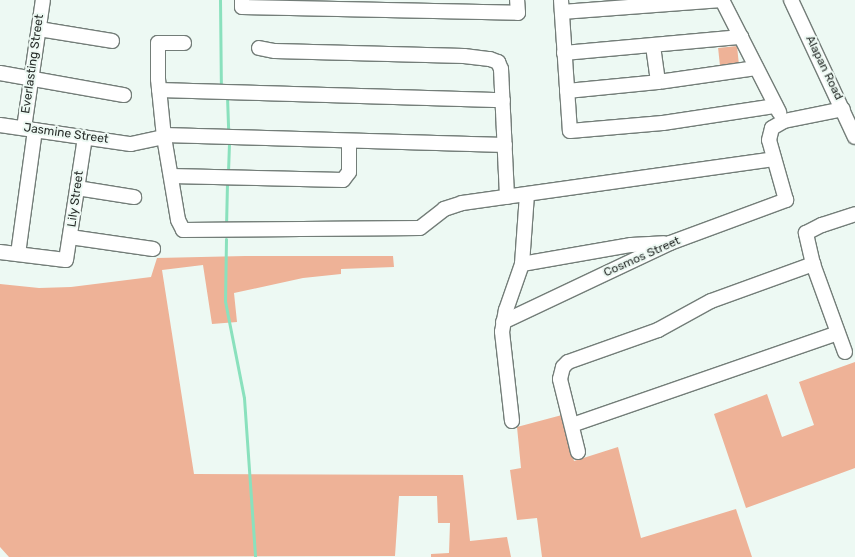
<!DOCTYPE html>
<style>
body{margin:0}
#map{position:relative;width:855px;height:557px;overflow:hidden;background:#edf9f3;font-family:Rubik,sans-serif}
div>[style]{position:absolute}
.green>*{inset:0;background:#eeb297;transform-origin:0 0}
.stream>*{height:3px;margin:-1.5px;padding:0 1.5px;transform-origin:1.5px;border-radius:1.5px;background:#8ae1bd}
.roads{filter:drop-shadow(1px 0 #737d78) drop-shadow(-1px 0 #737d78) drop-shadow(0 1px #737d78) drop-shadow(0 -1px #737d78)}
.minor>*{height:14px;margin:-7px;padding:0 7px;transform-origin:7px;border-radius:7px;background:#fff}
span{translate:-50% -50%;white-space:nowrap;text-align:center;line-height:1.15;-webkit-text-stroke:4px #edf9f3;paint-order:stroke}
.street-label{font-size:12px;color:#262b28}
</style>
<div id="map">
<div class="green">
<div style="left:737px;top:46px;width:19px;height:19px;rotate:84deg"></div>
<div style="clip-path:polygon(245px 256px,393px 256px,394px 267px,341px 269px,341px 274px,303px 278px,234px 293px,237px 322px,212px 324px,203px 265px,162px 270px,194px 474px,463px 475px,470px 541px,507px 537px,511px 557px,431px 557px,431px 554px,449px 553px,450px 523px,438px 523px,437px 496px,399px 496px,395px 556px,9px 557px,0 547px,0 284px,39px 288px,71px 287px,151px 277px,157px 258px)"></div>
<div style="clip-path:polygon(855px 362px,855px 468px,746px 508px,714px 414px,767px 394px,782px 437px,814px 425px,799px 382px)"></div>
<div style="clip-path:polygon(562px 415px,574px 461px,618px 447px,641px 538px,736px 509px,752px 557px,542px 557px,537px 518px,517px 520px,510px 470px,521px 468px,517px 427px)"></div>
</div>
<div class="stream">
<div style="left:220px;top:0;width:89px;rotate:89.4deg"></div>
<div style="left:227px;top:96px;width:38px;rotate:88deg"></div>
<div style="left:228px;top:172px;width:31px;rotate:-88deg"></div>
<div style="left:226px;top:227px;width:44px;rotate:-88.7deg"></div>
<div style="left:226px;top:239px;width:62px;rotate:90.9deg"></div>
<div style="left:225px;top:301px;width:99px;rotate:78.9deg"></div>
<div style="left:244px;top:398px;width:159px;rotate:86deg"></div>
</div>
<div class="roads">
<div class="minor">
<div style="left:242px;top:0;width:7px;rotate:90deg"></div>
<div style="left:242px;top:7px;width:276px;rotate:1.2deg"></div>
<div style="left:518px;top:13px;width:13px;rotate:-94deg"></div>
<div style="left:561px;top:0;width:131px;rotate:86.1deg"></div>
<div style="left:570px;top:131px;width:93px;rotate:-4.9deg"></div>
<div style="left:663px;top:123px;width:114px;rotate:-8.6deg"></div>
<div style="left:791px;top:0;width:151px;rotate:65deg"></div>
<div style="left:562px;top:12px;width:160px;rotate:-4.3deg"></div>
<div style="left:722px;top:0;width:126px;rotate:63deg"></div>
<div style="left:39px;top:29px;width:74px;rotate:9.3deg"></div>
<div style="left:184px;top:43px;width:26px;rotate:180deg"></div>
<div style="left:158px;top:43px;width:36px;rotate:90deg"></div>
<div style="left:158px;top:79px;width:58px;rotate:84.1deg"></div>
<div style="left:164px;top:137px;width:84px;rotate:80.4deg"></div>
<div style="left:178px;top:220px;width:11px;rotate:63deg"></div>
<div style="left:183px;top:230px;width:237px;rotate:-0.5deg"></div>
<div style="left:420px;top:228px;width:31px;rotate:-38deg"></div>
<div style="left:444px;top:209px;width:19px;rotate:-18deg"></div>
<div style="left:462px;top:203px;width:315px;rotate:-8deg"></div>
<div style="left:653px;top:46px;width:36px;rotate:82deg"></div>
<div style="left:259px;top:48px;width:16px;rotate:11deg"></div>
<div style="left:275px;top:51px;width:189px;rotate:1.5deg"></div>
<div style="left:464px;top:56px;width:26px;rotate:7deg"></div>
<div style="left:490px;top:59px;width:9px;rotate:21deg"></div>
<div style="left:498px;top:62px;width:8px;rotate:67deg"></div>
<div style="left:501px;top:69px;width:128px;rotate:87.3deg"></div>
<div style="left:564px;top:53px;width:178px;rotate:-5.2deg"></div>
<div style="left:0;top:73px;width:126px;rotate:10.1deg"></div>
<div style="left:159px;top:90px;width:344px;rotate:1.7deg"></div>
<div style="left:567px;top:91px;width:91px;rotate:-5.6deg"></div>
<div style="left:658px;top:82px;width:99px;rotate:-8.1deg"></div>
<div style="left:0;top:125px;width:132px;rotate:8.3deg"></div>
<div style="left:131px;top:144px;width:34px;rotate:-12deg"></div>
<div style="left:24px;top:128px;width:129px;rotate:-81.6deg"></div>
<div style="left:164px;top:135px;width:341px;rotate:1.7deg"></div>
<div style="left:171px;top:176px;width:172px;rotate:1.3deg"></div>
<div style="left:343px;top:180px;width:10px;rotate:-53deg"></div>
<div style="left:349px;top:172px;width:30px;rotate:-90deg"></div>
<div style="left:77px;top:188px;width:58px;rotate:9deg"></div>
<div style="left:70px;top:237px;width:84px;rotate:8.2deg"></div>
<div style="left:0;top:252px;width:66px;rotate:6.9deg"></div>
<div style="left:66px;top:260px;width:124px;rotate:-81.2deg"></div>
<div style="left:18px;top:254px;width:125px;rotate:-82.2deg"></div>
<div style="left:522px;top:264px;width:111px;rotate:-9.9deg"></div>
<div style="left:631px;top:245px;width:33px;rotate:-3deg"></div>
<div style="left:503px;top:322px;width:185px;rotate:-25.3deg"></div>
<div style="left:670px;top:243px;width:124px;rotate:-20.3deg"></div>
<div style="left:786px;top:200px;width:62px;rotate:-105.8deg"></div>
<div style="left:769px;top:140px;width:12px;rotate:-76deg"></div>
<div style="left:772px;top:128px;width:14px;rotate:-30deg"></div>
<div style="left:784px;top:121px;width:60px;rotate:-11.5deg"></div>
<div style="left:845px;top:352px;width:94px;rotate:-110deg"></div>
<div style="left:813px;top:264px;width:32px;rotate:-103deg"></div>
<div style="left:806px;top:233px;width:18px;rotate:-27deg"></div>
<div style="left:822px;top:225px;width:35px;rotate:-18deg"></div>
<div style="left:512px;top:421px;width:90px;rotate:-96.4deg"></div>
<div style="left:502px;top:332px;width:22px;rotate:-80deg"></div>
<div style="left:506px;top:310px;width:49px;rotate:-70.8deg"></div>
<div style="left:522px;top:264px;width:70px;rotate:-85.9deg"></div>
<div style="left:572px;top:425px;width:281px;rotate:-19.1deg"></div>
<div style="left:578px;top:452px;width:75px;rotate:-103.9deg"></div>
<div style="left:560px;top:379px;width:12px;rotate:-76deg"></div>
<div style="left:563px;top:367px;width:7px;rotate:-45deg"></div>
<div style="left:568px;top:362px;width:96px;rotate:-19.6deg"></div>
<div style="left:658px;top:330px;width:60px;rotate:-28.7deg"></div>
<div style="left:711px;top:301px;width:109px;rotate:-19.9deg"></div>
</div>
</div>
<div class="street-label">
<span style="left:33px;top:64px;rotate:-82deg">Everlasting Street</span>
<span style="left:824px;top:68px;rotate:64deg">Alapan Road</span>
<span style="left:66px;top:134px;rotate:8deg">Jasmine Street</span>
<span style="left:76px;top:199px;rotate:-82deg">Lily Street</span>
<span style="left:642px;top:257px;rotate:-24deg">Cosmos Street</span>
</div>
</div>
